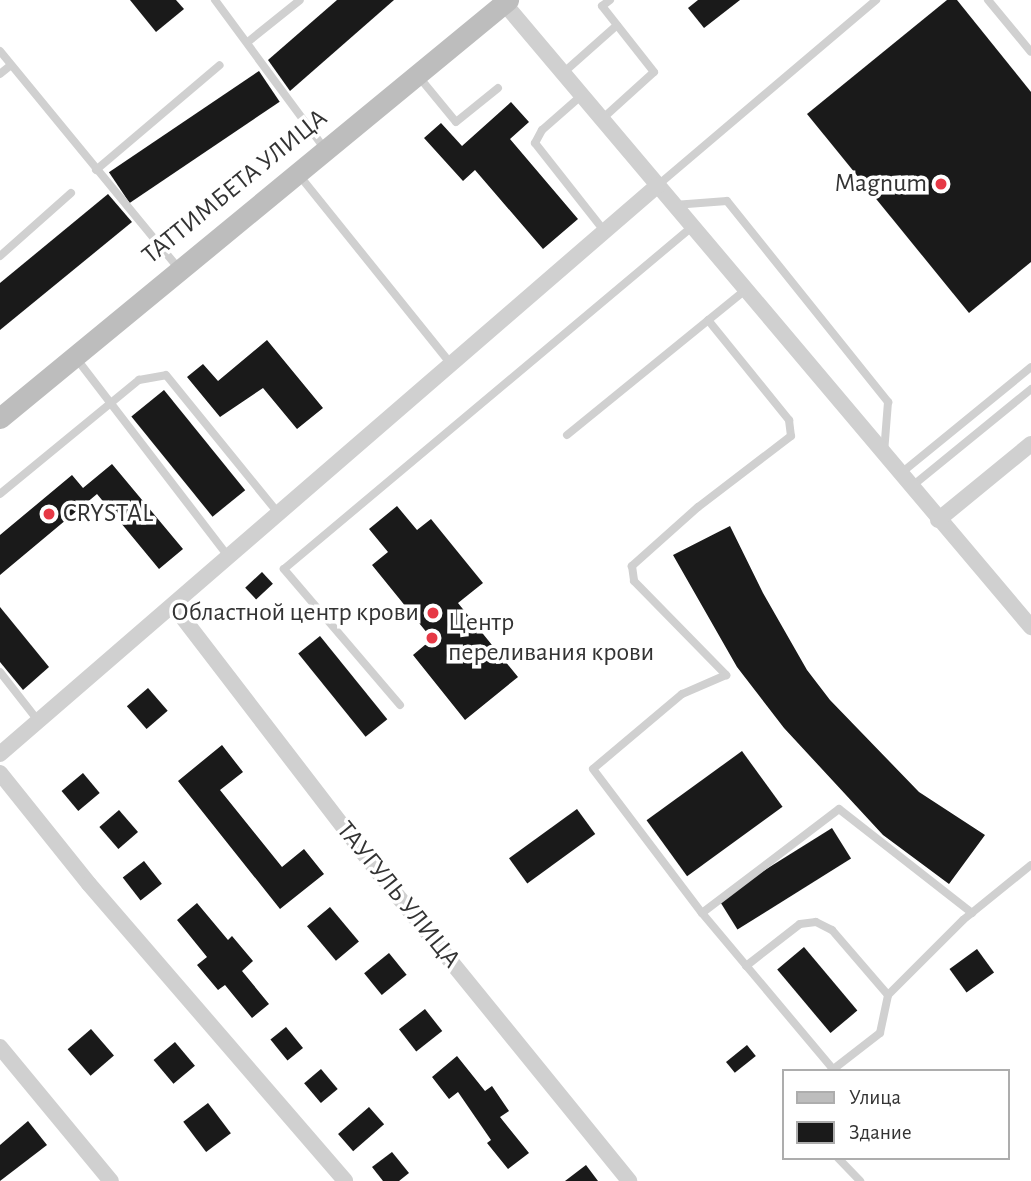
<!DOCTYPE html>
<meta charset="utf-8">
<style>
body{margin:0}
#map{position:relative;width:1031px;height:1181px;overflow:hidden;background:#fff;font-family:"Alegreya Sans",sans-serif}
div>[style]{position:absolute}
.building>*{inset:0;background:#1a1a1a;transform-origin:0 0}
.service>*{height:8px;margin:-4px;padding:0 4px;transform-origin:4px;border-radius:4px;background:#d0d0d0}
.minor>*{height:16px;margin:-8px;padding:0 8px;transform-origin:8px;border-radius:8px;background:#d0d0d0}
.secondary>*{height:21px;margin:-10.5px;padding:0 10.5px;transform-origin:10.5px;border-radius:10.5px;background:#bdbdbd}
.dots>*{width:19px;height:19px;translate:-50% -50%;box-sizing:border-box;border:4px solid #fff;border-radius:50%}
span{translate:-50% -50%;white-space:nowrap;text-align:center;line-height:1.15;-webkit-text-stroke:7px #fff;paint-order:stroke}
.poi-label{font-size:26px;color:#333}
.right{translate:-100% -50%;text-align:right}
.left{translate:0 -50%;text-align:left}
.street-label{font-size:26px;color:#333}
.legend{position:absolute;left:782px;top:1069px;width:228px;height:91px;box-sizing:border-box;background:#fff;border:2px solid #adadad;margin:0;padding:9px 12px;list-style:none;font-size:21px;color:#333}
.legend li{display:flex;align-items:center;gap:14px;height:35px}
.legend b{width:35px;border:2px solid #adadad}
</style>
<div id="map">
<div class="building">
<div style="clip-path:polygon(130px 0,176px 0,184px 9px,156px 32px)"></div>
<div style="clip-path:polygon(337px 0,394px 0,290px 91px,268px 60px)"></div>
<div style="clip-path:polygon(698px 0,740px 0,704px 28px,688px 8px)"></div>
<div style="clip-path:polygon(947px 0,957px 0,1031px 92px,1031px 262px,969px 313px,807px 114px)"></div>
<div style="left:259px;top:71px;width:37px;height:181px;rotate:56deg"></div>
<div style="clip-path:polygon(511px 102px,529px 122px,510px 139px,578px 219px,543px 249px,475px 170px,463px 181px,424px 138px,441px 123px,462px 146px)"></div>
<div style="clip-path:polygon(108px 194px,132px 222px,0 330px,0 283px)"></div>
<div style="clip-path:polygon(267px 340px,323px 408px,297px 429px,263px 388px,220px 417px,187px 377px,203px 364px,218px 381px)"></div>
<div style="left:164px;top:390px;width:129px;height:42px;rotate:51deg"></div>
<div style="clip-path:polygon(112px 464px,183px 549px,159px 569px,97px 494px,0 575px,0 535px,72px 475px,83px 488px)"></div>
<div style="clip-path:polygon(397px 506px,417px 530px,431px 519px,483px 583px,458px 603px,518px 677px,465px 720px,413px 655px,432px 639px,372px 565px,388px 552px,369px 529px)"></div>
<div style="clip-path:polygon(730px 526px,763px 593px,807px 670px,830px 700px,919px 792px,985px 835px,949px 884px,883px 835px,784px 728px,737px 667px,673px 555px)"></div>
<div style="left:262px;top:572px;width:16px;height:23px;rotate:47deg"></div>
<div style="clip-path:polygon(0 607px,49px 667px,23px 690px,0 662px)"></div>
<div style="left:320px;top:636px;width:107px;height:28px;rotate:51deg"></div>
<div style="left:148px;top:688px;width:30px;height:28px;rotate:49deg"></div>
<div style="clip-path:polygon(222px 745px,243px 772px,220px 790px,282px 867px,304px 849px,324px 874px,280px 909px,178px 781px)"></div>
<div style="left:742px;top:751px;width:69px;height:118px;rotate:54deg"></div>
<div style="left:83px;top:773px;width:26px;height:28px;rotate:50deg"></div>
<div style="left:577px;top:809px;width:31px;height:84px;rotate:54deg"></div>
<div style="left:119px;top:810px;width:29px;height:26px;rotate:49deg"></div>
<div style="left:832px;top:828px;width:36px;height:134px;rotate:58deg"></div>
<div style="left:144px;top:861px;width:29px;height:27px;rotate:52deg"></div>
<div style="clip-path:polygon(197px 903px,228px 940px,232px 936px,253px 961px,242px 971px,269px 1004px,252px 1018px,225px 985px,218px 990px,197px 965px,207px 957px,177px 920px)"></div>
<div style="left:330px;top:907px;width:45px;height:30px;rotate:50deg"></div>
<div style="left:804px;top:947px;width:83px;height:35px;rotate:50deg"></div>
<div style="left:977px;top:949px;width:29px;height:34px;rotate:54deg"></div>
<div style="left:389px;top:953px;width:28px;height:32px;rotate:51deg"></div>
<div style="left:425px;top:1009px;width:28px;height:33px;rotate:52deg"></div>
<div style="left:286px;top:1027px;width:27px;height:20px;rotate:51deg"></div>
<div style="left:91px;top:1029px;width:35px;height:31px;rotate:49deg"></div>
<div style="left:175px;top:1042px;width:31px;height:28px;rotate:50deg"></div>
<div style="left:747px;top:1045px;width:14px;height:27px;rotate:51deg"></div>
<div style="clip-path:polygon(457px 1056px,485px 1091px,492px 1086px,509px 1111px,500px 1117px,529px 1153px,508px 1169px,487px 1143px,491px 1140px,458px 1092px,449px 1099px,432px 1077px)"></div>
<div style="left:321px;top:1069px;width:26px;height:22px;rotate:50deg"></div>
<div style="left:208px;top:1103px;width:38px;height:31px;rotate:53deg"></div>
<div style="left:369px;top:1107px;width:23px;height:41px;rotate:49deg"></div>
<div style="clip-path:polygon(28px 1121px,47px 1145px,0 1181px,0 1145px)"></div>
<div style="clip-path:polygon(392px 1152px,409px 1173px,399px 1181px,383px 1181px,372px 1167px)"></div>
<div style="clip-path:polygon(586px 1165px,598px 1181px,565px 1181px)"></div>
</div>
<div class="service">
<div style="left:215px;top:0;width:185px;rotate:53.6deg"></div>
<div style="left:988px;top:0;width:67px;rotate:50.4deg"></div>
<div style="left:249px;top:41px;width:65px;rotate:-38.8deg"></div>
<div style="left:0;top:51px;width:281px;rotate:50.6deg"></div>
<div style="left:563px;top:73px;width:72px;rotate:-41.6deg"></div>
<div style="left:0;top:74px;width:14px;rotate:-39deg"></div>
<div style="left:419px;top:77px;width:58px;rotate:50.6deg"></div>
<div style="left:456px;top:122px;width:54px;rotate:-39deg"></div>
<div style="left:582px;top:95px;width:53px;rotate:138.8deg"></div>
<div style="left:542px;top:130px;width:15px;rotate:118deg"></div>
<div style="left:535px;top:143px;width:113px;rotate:51.8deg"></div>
<div style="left:602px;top:119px;width:70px;rotate:-42.1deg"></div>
<div style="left:654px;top:72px;width:84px;rotate:-128.2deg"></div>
<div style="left:602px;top:6px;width:10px;rotate:-37deg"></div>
<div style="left:96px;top:170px;width:162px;rotate:-40.3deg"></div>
<div style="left:299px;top:175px;width:243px;rotate:51.2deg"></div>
<div style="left:658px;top:185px;width:286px;rotate:-40.3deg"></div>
<div style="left:674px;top:205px;width:53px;rotate:-4.3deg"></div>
<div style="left:727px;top:201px;width:258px;rotate:51.3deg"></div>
<div style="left:888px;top:402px;width:51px;rotate:94.5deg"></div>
<div style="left:0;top:256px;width:95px;rotate:-41.6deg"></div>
<div style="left:708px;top:320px;width:129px;rotate:51deg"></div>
<div style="left:789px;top:420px;width:16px;rotate:83deg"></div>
<div style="left:791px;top:436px;width:117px;rotate:142.6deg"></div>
<div style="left:698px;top:507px;width:89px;rotate:138.2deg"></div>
<div style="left:632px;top:566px;width:15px;rotate:82deg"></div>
<div style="left:634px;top:581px;width:132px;rotate:45.6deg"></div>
<div style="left:726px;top:675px;width:48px;rotate:156.6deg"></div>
<div style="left:682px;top:694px;width:116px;rotate:139.9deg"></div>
<div style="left:593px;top:769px;width:181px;rotate:52.9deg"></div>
<div style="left:702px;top:913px;width:204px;rotate:50deg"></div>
<div style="left:76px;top:358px;width:250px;rotate:52.5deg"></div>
<div style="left:567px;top:435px;width:228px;rotate:-39.1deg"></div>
<div style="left:900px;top:474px;width:169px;rotate:-39.2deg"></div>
<div style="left:911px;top:487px;width:155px;rotate:-39.2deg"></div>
<div style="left:0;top:494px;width:180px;rotate:-39.4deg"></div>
<div style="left:139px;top:380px;width:27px;rotate:-10deg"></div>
<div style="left:166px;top:375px;width:179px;rotate:50.9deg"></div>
<div style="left:0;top:672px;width:63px;rotate:52deg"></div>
<div style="left:400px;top:705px;width:179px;rotate:-130.5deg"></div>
<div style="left:284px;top:569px;width:534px;rotate:-39.98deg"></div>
<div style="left:702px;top:913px;width:172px;rotate:-37.2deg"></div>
<div style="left:839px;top:809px;width:169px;rotate:38deg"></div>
<div style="left:746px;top:966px;width:68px;rotate:-37.9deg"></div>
<div style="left:800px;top:924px;width:16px;rotate:-7deg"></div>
<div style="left:816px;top:922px;width:18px;rotate:27deg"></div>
<div style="left:832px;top:930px;width:86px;rotate:49.3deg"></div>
<div style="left:831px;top:1071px;width:62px;rotate:-37.8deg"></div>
<div style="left:880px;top:1033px;width:39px;rotate:-78deg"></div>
<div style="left:888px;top:995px;width:106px;rotate:-45deg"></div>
<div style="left:963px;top:920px;width:87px;rotate:-39deg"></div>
<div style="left:838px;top:1158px;width:32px;rotate:46deg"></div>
</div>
<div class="minor">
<div style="left:504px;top:3px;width:817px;rotate:49.82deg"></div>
<div style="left:938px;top:520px;width:120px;rotate:-39.3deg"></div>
<div style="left:173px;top:605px;width:338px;rotate:52.5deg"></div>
<div style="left:379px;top:873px;width:397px;rotate:50.9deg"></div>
<div style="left:0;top:754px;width:870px;rotate:-40.85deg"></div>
<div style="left:0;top:773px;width:142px;rotate:51.3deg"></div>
<div style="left:89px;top:884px;width:392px;rotate:49.2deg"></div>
<div style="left:0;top:1047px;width:174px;rotate:50.4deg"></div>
</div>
<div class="secondary">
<div style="left:0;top:418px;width:658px;rotate:-39.45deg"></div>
</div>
<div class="dots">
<div style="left:941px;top:184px;background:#e63946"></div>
<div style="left:49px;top:514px;background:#e63946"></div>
<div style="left:433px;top:613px;background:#e63946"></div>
<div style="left:432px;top:638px;background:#e63946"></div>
</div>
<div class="poi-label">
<span class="right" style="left:927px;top:184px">Magnum</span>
<span class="left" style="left:63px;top:514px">CRYSTAL</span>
<span class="right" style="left:419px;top:613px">Областной центр крови</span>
<span class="left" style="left:448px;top:638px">Центр<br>переливания крови</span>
</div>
<div class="street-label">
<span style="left:235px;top:187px;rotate:-39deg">ТАТТИМБЕТА УЛИЦА</span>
<span style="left:398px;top:895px;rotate:51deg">ТАУГУЛЬ УЛИЦА</span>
</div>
<ul class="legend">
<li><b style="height:9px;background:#bdbdbd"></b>Улица</li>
<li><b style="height:19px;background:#1a1a1a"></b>Здание</li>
</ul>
</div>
